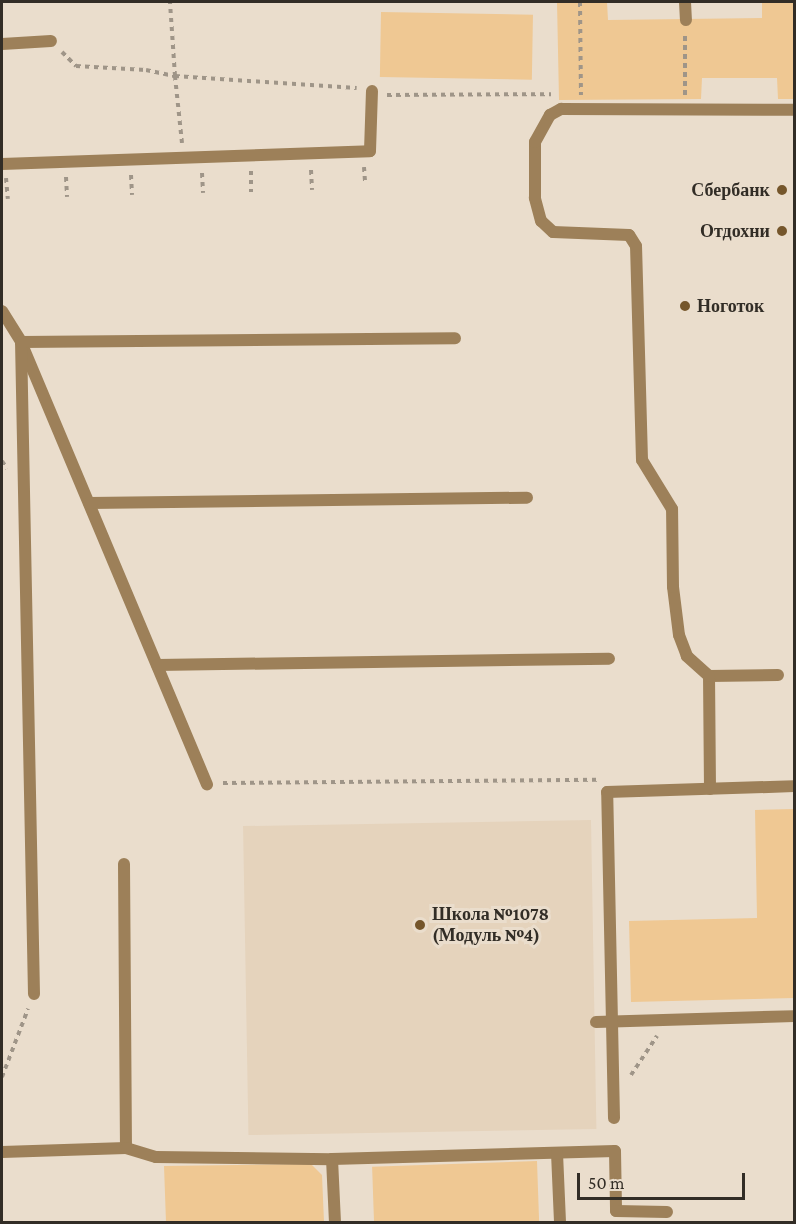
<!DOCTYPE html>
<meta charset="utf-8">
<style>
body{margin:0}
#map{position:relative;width:796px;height:1224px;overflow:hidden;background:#eaddcc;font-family:"Crimson Pro",serif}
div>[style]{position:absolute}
.built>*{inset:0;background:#e5d3bc;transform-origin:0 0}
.green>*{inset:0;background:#efc893;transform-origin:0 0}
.path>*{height:4px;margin-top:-2px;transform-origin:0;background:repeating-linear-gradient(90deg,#9f9588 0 4.5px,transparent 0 9px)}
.service>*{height:12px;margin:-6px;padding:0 6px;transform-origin:6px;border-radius:6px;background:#9d8059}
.dots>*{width:16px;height:16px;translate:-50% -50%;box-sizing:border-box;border:3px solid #eaddcc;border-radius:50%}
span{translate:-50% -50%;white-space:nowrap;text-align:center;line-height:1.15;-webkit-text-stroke:6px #eaddcc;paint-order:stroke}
.poi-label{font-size:18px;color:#322d26;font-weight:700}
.right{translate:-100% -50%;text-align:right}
.left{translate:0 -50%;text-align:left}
.frame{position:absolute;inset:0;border:3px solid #322d26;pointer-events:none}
.scale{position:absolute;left:577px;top:1173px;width:168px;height:27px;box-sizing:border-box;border:3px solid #322d26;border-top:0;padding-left:8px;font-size:18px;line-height:21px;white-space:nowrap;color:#322d26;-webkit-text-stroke:4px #eaddcc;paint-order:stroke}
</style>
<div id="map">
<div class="built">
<div style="left:591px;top:820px;width:309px;height:348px;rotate:89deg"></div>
</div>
<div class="green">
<div style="clip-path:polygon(557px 2px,607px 2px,608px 20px,762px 18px,762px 2px,794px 2px,794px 99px,778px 99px,777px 78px,702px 78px,701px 99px,559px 100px)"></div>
<div style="left:381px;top:12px;width:152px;height:65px;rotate:1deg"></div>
<div style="clip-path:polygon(794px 809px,794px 998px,631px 1002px,629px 921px,757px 918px,755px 810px)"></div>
<div style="left:537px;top:1161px;width:61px;height:165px;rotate:88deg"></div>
<div style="clip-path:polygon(311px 1164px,322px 1175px,324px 1222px,166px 1222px,164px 1166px)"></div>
</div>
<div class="path">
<div style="left:580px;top:2px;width:93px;rotate:89.4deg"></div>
<div style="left:62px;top:52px;width:20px;rotate:45deg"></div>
<div style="left:76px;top:66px;width:70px;rotate:3.3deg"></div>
<div style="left:146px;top:70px;width:30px;rotate:12deg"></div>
<div style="left:175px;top:76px;width:74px;rotate:-93.9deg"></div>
<div style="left:387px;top:95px;width:164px;rotate:-0.3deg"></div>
<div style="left:685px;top:95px;width:59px;rotate:-90deg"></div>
<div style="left:182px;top:143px;width:67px;rotate:-96deg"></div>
<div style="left:175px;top:76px;width:182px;rotate:3.8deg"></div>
<div style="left:364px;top:167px;width:15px;rotate:86deg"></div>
<div style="left:311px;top:170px;width:20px;rotate:87deg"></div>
<div style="left:251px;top:171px;width:21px;rotate:90deg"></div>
<div style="left:202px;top:173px;width:20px;rotate:87deg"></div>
<div style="left:131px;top:175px;width:20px;rotate:87deg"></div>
<div style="left:66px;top:177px;width:20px;rotate:87deg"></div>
<div style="left:6px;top:178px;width:21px;rotate:85deg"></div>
<div style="left:2px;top:461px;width:9px;rotate:58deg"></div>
<div style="left:223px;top:783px;width:374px;rotate:-0.5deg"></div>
<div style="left:631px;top:1075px;width:47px;rotate:-56.3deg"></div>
<div style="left:2px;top:1077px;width:73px;rotate:-69.1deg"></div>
</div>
<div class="service">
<div style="left:685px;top:2px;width:18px;rotate:87deg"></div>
<div style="left:2px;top:44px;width:49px;rotate:-3.5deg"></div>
<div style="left:2px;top:164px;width:368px;rotate:-2deg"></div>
<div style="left:370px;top:151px;width:60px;rotate:-88.1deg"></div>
<div style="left:2px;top:311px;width:36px;rotate:58deg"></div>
<div style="left:21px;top:342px;width:480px;rotate:67.2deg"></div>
<div style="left:89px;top:503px;width:438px;rotate:-0.7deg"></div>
<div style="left:157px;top:665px;width:452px;rotate:-0.8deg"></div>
<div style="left:709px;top:676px;width:69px;rotate:-0.8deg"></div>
<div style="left:710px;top:789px;width:113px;rotate:-90.5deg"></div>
<div style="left:709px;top:676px;width:30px;rotate:-138deg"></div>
<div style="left:687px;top:656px;width:22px;rotate:-111deg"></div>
<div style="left:679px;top:635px;width:48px;rotate:-97.1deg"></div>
<div style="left:673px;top:587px;width:78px;rotate:-90.7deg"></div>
<div style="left:672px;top:509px;width:57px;rotate:-121.5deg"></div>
<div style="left:642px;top:460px;width:214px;rotate:-91.6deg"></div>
<div style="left:636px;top:246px;width:13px;rotate:-122deg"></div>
<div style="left:629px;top:235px;width:76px;rotate:-177.7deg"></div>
<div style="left:553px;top:232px;width:16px;rotate:-137deg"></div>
<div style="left:541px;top:221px;width:24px;rotate:-105deg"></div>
<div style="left:535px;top:198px;width:56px;rotate:-90deg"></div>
<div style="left:535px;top:142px;width:31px;rotate:-61deg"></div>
<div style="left:550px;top:115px;width:13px;rotate:-29deg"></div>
<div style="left:561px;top:109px;width:233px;rotate:0.2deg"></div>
<div style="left:124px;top:864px;width:284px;rotate:89.6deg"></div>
<div style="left:34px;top:994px;width:652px;rotate:-91.14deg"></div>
<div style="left:21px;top:342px;width:434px;rotate:-0.5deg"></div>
<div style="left:596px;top:1022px;width:198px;rotate:-1.7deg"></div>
<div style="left:614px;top:1118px;width:326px;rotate:-91.2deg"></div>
<div style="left:607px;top:792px;width:187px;rotate:-1.8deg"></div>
<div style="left:2px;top:1152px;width:124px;rotate:-1.8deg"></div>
<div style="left:126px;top:1148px;width:31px;rotate:17deg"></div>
<div style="left:156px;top:1157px;width:176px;rotate:0.7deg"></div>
<div style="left:332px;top:1159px;width:283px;rotate:-1.6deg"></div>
<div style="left:615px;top:1151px;width:60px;rotate:89deg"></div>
<div style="left:616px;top:1211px;width:51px;rotate:1.1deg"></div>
<div style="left:557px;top:1153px;width:69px;rotate:87.5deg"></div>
<div style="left:332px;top:1159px;width:63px;rotate:87.3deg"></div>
</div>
<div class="dots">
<div style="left:782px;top:190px;background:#75562b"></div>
<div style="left:782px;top:231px;background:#75562b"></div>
<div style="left:685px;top:306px;background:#75562b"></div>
<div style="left:420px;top:925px;background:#75562b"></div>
</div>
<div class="poi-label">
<span class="right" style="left:770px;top:190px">Сбербанк</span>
<span class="right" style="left:770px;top:231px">Отдохни</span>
<span class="left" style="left:697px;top:306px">Ноготок</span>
<span class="left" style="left:432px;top:925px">Школа №1078<br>(Модуль №4)</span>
</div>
<div class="frame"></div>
<div class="scale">50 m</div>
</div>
